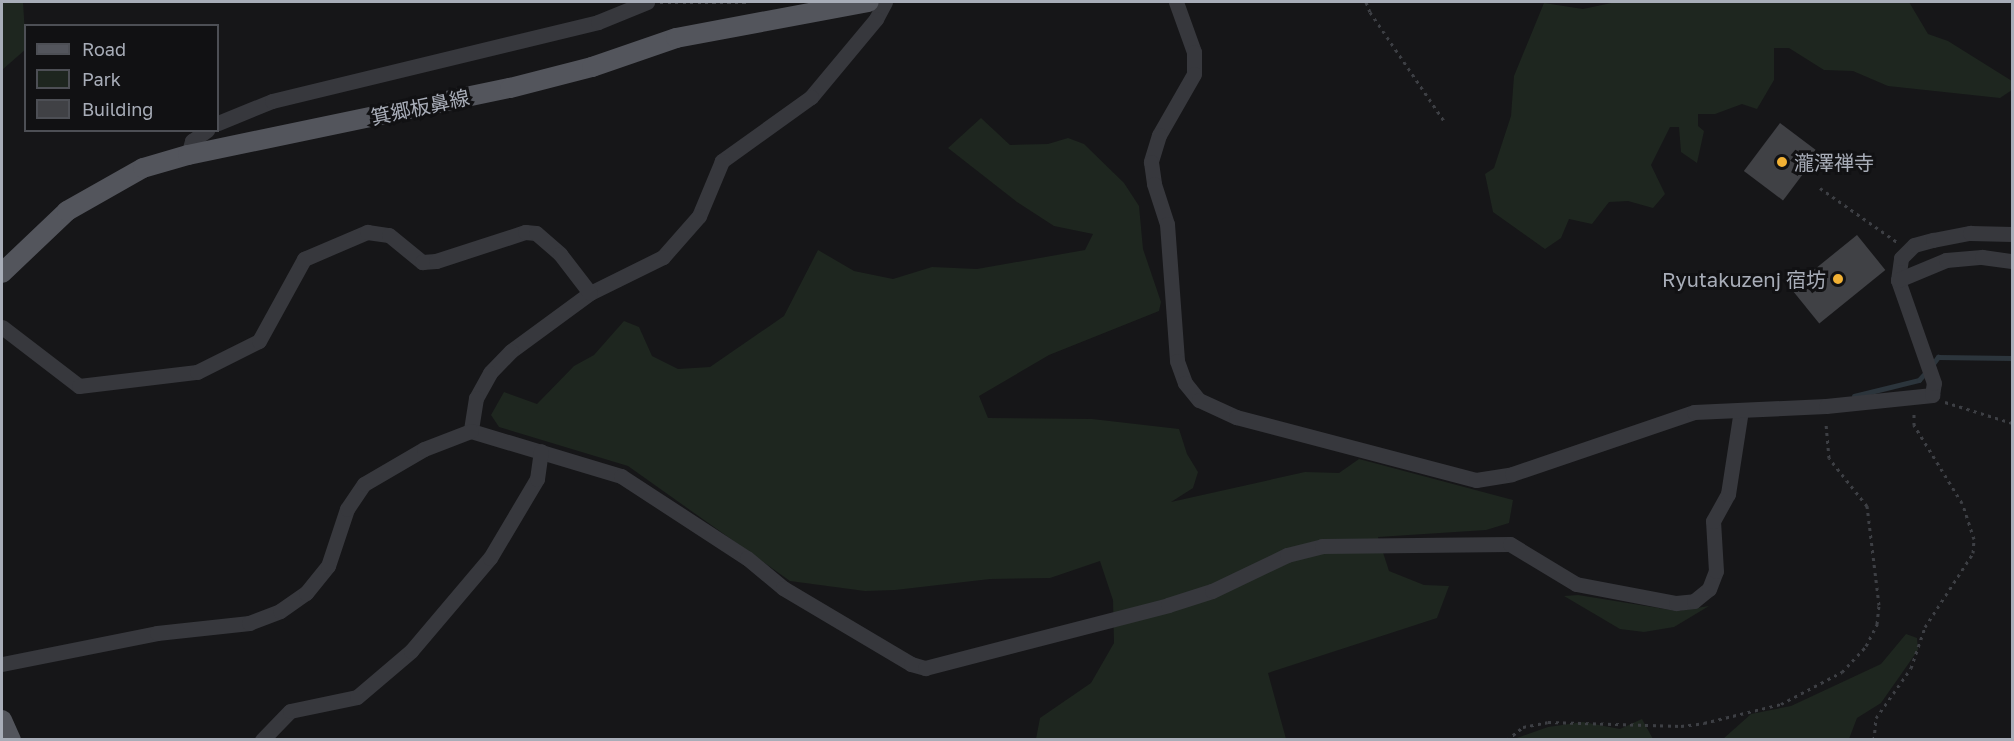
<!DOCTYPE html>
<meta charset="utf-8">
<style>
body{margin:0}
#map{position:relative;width:2014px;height:741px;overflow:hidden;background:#161618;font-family:"Golos Text","Noto Sans JP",sans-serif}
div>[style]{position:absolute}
.green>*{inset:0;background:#1e261f}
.stream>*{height:4.5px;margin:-2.25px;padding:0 2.25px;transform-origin:2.25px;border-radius:2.25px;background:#2c353c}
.building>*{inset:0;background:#404145;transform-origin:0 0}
.path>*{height:3px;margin-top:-1.5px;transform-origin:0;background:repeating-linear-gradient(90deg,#3d3f44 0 3px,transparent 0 7.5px)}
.minor>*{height:15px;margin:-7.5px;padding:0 7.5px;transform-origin:7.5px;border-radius:7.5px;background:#37383d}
.major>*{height:20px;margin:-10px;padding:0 10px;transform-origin:10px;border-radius:10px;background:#53555c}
.dots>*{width:16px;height:16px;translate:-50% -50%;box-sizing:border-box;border:3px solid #111113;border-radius:50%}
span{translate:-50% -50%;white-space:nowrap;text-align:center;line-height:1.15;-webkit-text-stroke:6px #111113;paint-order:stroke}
.street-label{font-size:20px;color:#a8adb8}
.poi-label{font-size:20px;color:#a8adb8}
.left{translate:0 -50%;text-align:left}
.right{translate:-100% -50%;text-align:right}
.frame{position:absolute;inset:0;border:3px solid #a8adb8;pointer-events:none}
.legend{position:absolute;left:24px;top:24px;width:195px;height:108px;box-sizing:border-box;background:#111113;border:2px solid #4d4f55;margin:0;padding:8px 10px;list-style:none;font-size:18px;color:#a8adb8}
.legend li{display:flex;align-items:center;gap:12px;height:30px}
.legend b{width:30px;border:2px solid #4d4f55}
</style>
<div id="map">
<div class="green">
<div style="clip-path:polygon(2px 2px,23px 2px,26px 49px,2px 70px)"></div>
<div style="clip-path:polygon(1616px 2px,1909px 2px,1928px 34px,1948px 41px,2012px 81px,2012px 90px,2000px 98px,1888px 86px,1853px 71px,1824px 70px,1789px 48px,1774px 48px,1774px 80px,1757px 109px,1742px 104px,1715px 114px,1698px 114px,1698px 126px,1704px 131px,1697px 163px,1681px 152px,1679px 127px,1670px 127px,1651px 165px,1665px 194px,1653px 208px,1628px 201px,1609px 202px,1592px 224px,1569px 219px,1561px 238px,1545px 249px,1493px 212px,1485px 174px,1494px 168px,1511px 116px,1514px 76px,1544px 3px,1583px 9px)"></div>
<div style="clip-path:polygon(981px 118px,1010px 145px,1048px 144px,1068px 138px,1084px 144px,1124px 183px,1139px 206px,1143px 249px,1161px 302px,1159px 311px,1049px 355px,979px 396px,988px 418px,1092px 419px,1179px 429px,1187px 454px,1198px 472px,1193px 488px,1171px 502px,1305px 472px,1339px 473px,1359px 459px,1513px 500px,1509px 523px,1486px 530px,1378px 537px,1389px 571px,1424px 585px,1449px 586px,1437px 618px,1268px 673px,1286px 739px,1036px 739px,1040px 718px,1091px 683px,1114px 643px,1113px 600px,1100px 561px,1050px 578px,990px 579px,895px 590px,865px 591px,790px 581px,628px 466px,499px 427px,491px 415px,504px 392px,537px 404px,574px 366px,594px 355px,624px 321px,639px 327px,652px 356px,678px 369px,710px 367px,784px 316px,818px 250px,854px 271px,893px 279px,932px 267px,977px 269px,1085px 250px,1093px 234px,1054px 226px,1017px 202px,948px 148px)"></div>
<div style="clip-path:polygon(1578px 595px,1677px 611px,1709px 606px,1674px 627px,1644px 632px,1620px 629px,1564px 596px)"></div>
<div style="clip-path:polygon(1906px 634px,1917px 638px,1918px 650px,1881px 703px,1857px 718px,1849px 739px,1723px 739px,1751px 714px,1791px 706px,1881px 664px)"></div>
<div style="clip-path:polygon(1642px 719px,1653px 739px,1514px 739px,1548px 727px,1583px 722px,1620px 729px)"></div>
</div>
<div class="stream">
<div style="left:1932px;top:365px;width:10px;rotate:-53deg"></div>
<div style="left:1938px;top:357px;width:74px;rotate:0.8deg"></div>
<div style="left:1854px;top:396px;width:67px;rotate:-13.8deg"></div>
<div style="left:1919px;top:380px;width:12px;rotate:-48deg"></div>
</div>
<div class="building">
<div style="left:1780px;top:123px;width:49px;height:60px;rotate:37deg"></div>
<div style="left:1857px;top:235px;width:45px;height:85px;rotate:51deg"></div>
</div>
<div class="path">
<div style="left:660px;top:2px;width:89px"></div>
<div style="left:1366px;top:2px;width:11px;rotate:68deg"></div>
<div style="left:1370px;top:12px;width:132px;rotate:55.8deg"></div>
<div style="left:1820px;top:188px;width:94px;rotate:35deg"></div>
<div style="left:1945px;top:402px;width:70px;rotate:17.4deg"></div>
<div style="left:1507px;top:740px;width:21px;rotate:-39deg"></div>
<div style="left:1523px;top:727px;width:25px;rotate:-11deg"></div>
<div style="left:1548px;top:722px;width:133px;rotate:1.7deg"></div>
<div style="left:1681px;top:726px;width:23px;rotate:-7deg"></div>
<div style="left:1704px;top:723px;width:79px;rotate:-13.9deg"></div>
<div style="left:1781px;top:704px;width:69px;rotate:-27.7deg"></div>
<div style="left:1842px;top:672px;width:35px;rotate:-47deg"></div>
<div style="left:1866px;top:646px;width:25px;rotate:-63deg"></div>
<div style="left:1877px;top:624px;width:19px;rotate:-84deg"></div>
<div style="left:1879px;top:605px;width:100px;rotate:-96.9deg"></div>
<div style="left:1867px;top:506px;width:61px;rotate:-128.4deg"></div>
<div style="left:1829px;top:458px;width:37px;rotate:-95deg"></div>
<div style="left:1874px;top:740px;width:22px;rotate:-85deg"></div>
<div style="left:1876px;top:718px;width:61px;rotate:-55deg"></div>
<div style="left:1911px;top:668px;width:43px;rotate:-71.1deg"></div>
<div style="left:1925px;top:627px;width:88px;rotate:-57deg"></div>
<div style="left:1973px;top:553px;width:14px;rotate:-86deg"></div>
<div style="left:1974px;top:539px;width:38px;rotate:-108deg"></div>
<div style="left:1962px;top:503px;width:92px;rotate:-121.6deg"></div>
<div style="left:1914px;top:425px;width:14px;rotate:-90deg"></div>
</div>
<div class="minor">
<div style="left:885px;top:2px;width:19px;rotate:118deg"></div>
<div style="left:876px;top:19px;width:102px;rotate:129.8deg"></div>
<div style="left:811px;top:97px;width:110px;rotate:144.3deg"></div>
<div style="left:722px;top:161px;width:60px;rotate:112.7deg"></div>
<div style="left:699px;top:216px;width:55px;rotate:131.3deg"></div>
<div style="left:663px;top:257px;width:81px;rotate:153.7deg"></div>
<div style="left:590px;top:293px;width:98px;rotate:143.7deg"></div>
<div style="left:511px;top:351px;width:30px;rotate:134deg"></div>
<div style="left:490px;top:373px;width:29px;rotate:119deg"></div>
<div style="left:476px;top:398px;width:33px;rotate:99deg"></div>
<div style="left:471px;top:431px;width:157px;rotate:16.7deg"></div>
<div style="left:621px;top:476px;width:150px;rotate:33.1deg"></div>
<div style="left:747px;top:558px;width:47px;rotate:39.8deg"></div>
<div style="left:783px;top:588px;width:149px;rotate:30.7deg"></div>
<div style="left:911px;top:664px;width:15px;rotate:16deg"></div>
<div style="left:925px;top:668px;width:251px;rotate:-14.5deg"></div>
<div style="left:1168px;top:605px;width:46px;rotate:-17.7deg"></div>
<div style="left:1212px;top:591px;width:83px;rotate:-25.6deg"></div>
<div style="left:1287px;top:555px;width:36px;rotate:-14deg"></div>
<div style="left:1322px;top:546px;width:188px;rotate:-0.6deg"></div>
<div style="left:1510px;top:544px;width:77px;rotate:31.2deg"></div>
<div style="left:1576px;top:584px;width:102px;rotate:10.8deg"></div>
<div style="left:1676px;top:603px;width:18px;rotate:-6deg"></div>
<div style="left:1694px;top:601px;width:19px;rotate:-39deg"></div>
<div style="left:1709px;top:589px;width:19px;rotate:-69deg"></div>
<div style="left:1716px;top:571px;width:50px;rotate:-93.4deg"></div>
<div style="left:1713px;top:521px;width:31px;rotate:-61deg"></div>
<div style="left:1728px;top:494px;width:85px;rotate:-81.2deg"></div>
<div style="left:1176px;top:2px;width:53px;rotate:70.2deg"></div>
<div style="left:1194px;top:52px;width:22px;rotate:90deg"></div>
<div style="left:1194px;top:74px;width:70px;rotate:119.8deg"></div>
<div style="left:1159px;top:135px;width:28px;rotate:107deg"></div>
<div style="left:1151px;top:162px;width:22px;rotate:82deg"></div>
<div style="left:1154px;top:184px;width:42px;rotate:72deg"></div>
<div style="left:1167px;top:224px;width:137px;rotate:85.8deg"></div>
<div style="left:1177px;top:361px;width:23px;rotate:70deg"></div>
<div style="left:1185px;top:383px;width:22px;rotate:51deg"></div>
<div style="left:1199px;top:400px;width:41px;rotate:24.7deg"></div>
<div style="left:1236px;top:417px;width:248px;rotate:14.7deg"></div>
<div style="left:1476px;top:480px;width:36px;rotate:-9deg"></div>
<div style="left:1512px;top:474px;width:192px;rotate:-18.8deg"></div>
<div style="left:1694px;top:412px;width:132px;rotate:-2.6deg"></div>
<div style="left:1826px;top:406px;width:107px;rotate:-5.9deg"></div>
<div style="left:1932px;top:395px;width:12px;rotate:-81deg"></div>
<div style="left:1934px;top:383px;width:109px;rotate:-109.3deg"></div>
<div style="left:1898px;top:280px;width:22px;rotate:-82deg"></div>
<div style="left:1901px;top:258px;width:18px;rotate:-45deg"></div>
<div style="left:1914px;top:245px;width:20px;rotate:-15deg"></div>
<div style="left:1933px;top:240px;width:38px;rotate:-11deg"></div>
<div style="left:1970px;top:233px;width:42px;rotate:1.4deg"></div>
<div style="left:218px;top:123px;width:58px;rotate:-22.2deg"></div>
<div style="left:272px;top:101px;width:335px;rotate:-13.6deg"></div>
<div style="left:598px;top:22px;width:53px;rotate:-22.2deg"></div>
<div style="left:188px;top:155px;width:15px;rotate:-74deg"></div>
<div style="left:192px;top:141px;width:19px;rotate:-36deg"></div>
<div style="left:1898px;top:280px;width:52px;rotate:-22.6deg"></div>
<div style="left:1946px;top:260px;width:36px;rotate:-5deg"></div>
<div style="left:1982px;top:257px;width:30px;rotate:8deg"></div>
<div style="left:2px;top:327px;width:97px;rotate:37.5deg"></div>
<div style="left:79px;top:386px;width:119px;rotate:-6.8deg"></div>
<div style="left:197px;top:372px;width:69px;rotate:-26.6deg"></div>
<div style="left:259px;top:341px;width:94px;rotate:-61.2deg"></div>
<div style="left:304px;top:259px;width:69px;rotate:-23.2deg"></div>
<div style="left:367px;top:232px;width:22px;rotate:8deg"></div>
<div style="left:389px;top:235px;width:43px;rotate:39.3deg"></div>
<div style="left:422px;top:262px;width:14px;rotate:-4deg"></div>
<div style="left:436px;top:261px;width:94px;rotate:-18deg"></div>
<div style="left:525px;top:232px;width:11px;rotate:5deg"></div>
<div style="left:536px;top:233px;width:32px;rotate:41deg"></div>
<div style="left:560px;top:254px;width:49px;rotate:52.4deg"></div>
<div style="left:2px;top:664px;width:158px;rotate:-11.3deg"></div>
<div style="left:157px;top:633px;width:93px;rotate:-6.2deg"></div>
<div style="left:249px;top:623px;width:33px;rotate:-21deg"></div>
<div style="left:280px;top:611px;width:32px;rotate:-35deg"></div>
<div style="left:306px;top:593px;width:35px;rotate:-51deg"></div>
<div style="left:328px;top:566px;width:60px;rotate:-71.6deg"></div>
<div style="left:347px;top:509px;width:30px;rotate:-56deg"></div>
<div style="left:364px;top:484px;width:69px;rotate:-30.3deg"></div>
<div style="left:424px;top:449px;width:50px;rotate:-21deg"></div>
<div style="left:262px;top:740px;width:40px;rotate:-46deg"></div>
<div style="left:290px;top:711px;width:68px;rotate:-11.8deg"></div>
<div style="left:357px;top:697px;width:71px;rotate:-40.4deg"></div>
<div style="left:411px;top:651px;width:122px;rotate:-49.7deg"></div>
<div style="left:490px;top:558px;width:92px;rotate:-59.3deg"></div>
<div style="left:537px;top:479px;width:28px;rotate:-82deg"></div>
</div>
<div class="major">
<div style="left:2px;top:273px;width:90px;rotate:-43.6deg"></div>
<div style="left:67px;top:211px;width:87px;rotate:-29.5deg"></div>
<div style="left:143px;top:168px;width:47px;rotate:-16.1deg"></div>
<div style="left:188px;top:155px;width:329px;rotate:-11.8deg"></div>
<div style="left:510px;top:88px;width:85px;rotate:-14.4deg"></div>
<div style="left:592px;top:67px;width:89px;rotate:-19deg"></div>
<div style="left:676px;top:38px;width:196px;rotate:-10.6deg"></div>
<div style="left:2px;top:720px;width:22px;rotate:66deg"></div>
</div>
<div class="dots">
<div style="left:1782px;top:162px;background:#f2b134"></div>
<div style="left:1838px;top:279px;background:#f2b134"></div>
</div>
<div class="street-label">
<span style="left:420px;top:107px;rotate:-12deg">箕郷板鼻線</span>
</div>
<div class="poi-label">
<span class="left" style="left:1794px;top:162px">瀧澤禅寺</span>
<span class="right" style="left:1826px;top:279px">Ryutakuzenj 宿坊</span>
</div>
<div class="frame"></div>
<ul class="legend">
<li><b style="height:8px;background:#53555c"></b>Road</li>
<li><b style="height:16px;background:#1e261f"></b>Park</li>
<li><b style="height:16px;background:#404145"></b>Building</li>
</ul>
</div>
